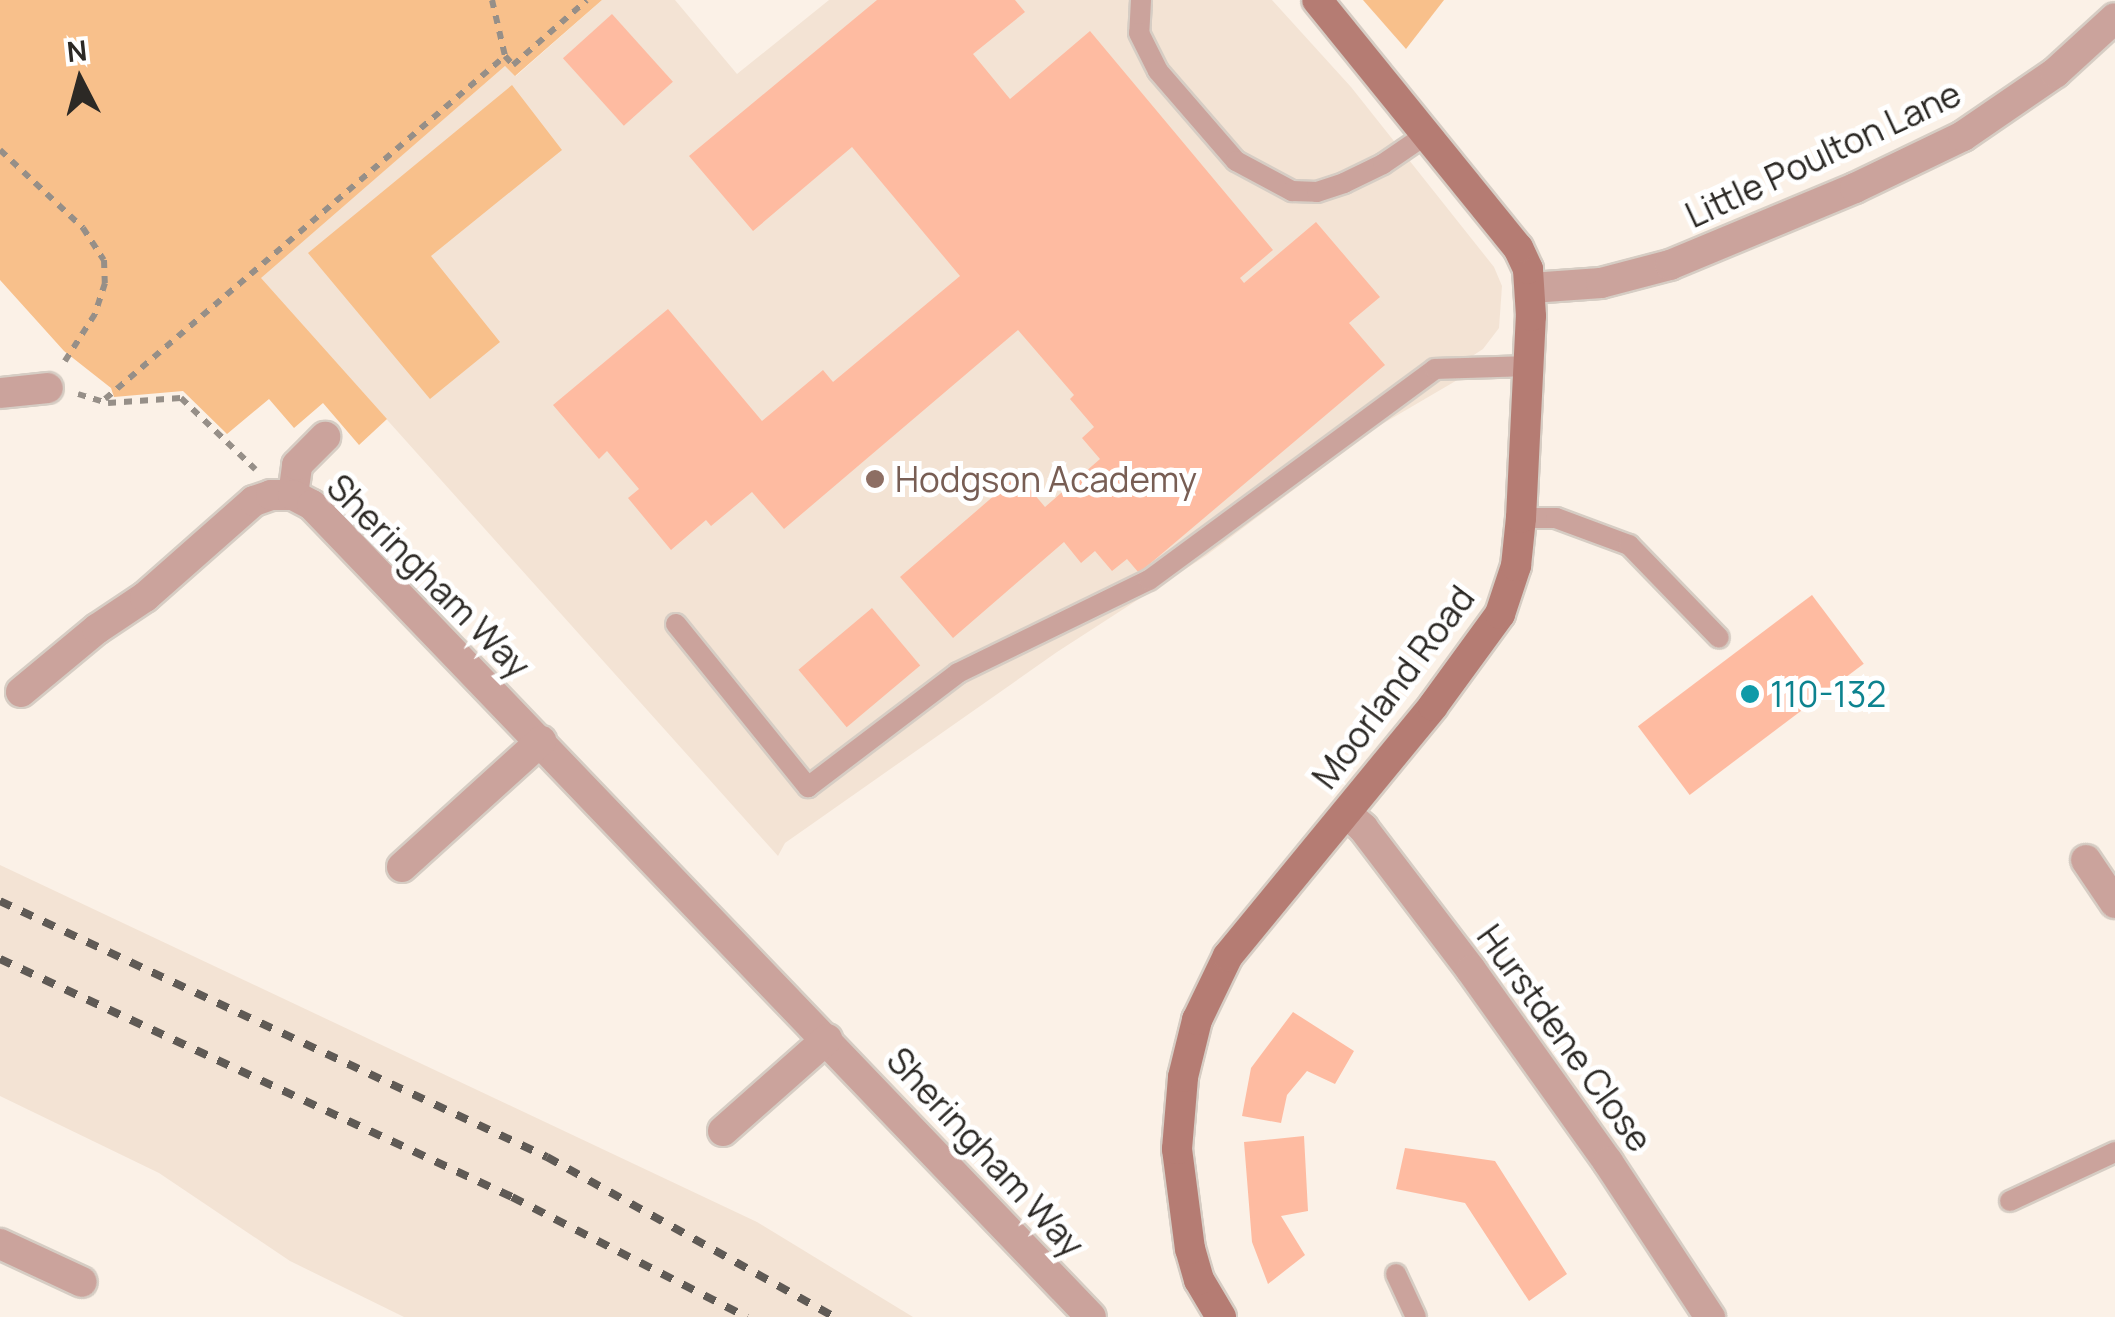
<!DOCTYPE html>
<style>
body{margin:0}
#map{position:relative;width:2115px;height:1317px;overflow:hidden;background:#fbf1e7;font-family:Manrope,sans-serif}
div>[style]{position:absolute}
.built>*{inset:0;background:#f3e3d4}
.green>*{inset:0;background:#f8c08b}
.building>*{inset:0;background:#febba1;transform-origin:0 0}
.path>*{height:6px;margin-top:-3px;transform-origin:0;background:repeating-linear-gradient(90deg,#968f88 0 8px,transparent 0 16px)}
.roads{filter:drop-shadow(2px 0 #d6cdc4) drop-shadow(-2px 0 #d6cdc4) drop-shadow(0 2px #d6cdc4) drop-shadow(0 -2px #d6cdc4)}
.lane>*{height:20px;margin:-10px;padding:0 10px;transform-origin:10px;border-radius:10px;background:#cba39c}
.street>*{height:30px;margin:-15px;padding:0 15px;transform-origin:15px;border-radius:15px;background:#cba39c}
.secondary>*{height:30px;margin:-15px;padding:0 15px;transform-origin:15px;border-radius:15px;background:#b57c73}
.rail>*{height:8px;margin-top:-4px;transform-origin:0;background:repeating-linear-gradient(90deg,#5f5a55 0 12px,transparent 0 24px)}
.dots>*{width:28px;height:28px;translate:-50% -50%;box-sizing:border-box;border:5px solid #fff;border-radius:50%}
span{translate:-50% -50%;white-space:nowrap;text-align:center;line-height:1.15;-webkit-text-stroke:10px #fff;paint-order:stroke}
.street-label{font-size:35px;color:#2c2925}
.education-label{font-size:35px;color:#785e54}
.left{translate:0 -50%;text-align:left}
.culture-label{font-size:35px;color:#0d838f}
.north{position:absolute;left:30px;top:30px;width:100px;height:100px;-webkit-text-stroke:8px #fff;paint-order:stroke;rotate:354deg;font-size:28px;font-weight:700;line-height:40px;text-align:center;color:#2c2925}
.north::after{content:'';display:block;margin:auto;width:35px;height:45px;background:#2c2925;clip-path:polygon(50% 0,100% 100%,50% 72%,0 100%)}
</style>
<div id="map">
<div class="built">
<div style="clip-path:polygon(602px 0,675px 0,737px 74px,829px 0,1272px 0,1351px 87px,1494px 267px,1502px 286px,1499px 328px,1483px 349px,1460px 364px,1459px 379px,1377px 427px,1207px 555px,1057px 652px,785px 843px,778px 856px,260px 278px,505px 66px,516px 76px)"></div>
<div style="clip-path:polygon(0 865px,757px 1222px,913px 1317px,404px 1317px,290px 1261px,159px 1173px,0 1096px)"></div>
</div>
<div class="green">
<div style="clip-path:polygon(0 0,602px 0,515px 76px,505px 66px,261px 278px,387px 419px,359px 445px,323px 403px,294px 428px,269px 399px,227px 434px,183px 391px,114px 397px,111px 388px,64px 351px,0 280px)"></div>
<div style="clip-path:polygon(1363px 0,1444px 0,1406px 49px)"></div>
<div style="clip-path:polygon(512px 85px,562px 150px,431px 256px,500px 342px,430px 399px,308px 253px)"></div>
</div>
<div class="building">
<div style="clip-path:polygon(877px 0,1015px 0,1025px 12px,973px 54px,1010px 99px,1090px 31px,1273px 250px,1240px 278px,1244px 283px,1316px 222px,1380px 297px,1349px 323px,1385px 365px,1139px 573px,1127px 559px,1112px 571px,1095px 551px,1081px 563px,1064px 542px,953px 638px,900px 577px,1018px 475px,1045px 507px,1100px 459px,1082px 438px,1094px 427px,1070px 399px,1074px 395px,1018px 330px,784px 529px,752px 492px,711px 526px,706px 520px,671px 550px,628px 498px,639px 489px,607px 451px,599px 459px,553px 405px,668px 309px,762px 421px,823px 370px,833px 382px,960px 276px,852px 147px,753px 231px,689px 156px)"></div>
<div style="left:612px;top:14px;width:91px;height:66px;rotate:48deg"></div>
<div style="left:1812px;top:595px;width:86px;height:218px;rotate:53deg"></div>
<div style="left:872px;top:608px;width:75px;height:96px;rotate:50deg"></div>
<div style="clip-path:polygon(1293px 1012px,1354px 1051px,1335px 1084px,1307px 1071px,1287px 1095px,1281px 1123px,1242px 1116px,1251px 1068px)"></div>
<div style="clip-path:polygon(1304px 1136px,1308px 1211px,1281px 1216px,1305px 1255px,1268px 1284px,1252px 1242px,1244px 1142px)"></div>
<div style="clip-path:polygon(1405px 1148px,1495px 1161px,1567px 1274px,1529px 1301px,1465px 1203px,1396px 1189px)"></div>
</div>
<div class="path">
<div style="left:492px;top:0;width:57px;rotate:76.9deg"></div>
<div style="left:0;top:150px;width:114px;rotate:43.2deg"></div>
<div style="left:83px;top:228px;width:38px;rotate:57deg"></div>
<div style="left:104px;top:260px;width:23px;rotate:88deg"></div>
<div style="left:105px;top:283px;width:33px;rotate:108deg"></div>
<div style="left:95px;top:314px;width:56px;rotate:122.6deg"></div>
<div style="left:78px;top:394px;width:31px;rotate:17deg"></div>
<div style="left:108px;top:403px;width:73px;rotate:-3.9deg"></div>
<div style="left:181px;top:398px;width:103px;rotate:43.8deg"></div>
<div style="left:105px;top:399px;width:527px;rotate:-40.61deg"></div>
<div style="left:505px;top:56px;width:12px;rotate:48deg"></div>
<div style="left:513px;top:65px;width:98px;rotate:-41.3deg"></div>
</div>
<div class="roads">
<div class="lane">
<div style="left:1141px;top:0;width:33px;rotate:93deg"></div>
<div style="left:1139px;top:33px;width:42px;rotate:63.4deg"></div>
<div style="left:1158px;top:71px;width:119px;rotate:49.1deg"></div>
<div style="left:1236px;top:161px;width:64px;rotate:28.2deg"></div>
<div style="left:1292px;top:191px;width:25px;rotate:2deg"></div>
<div style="left:1317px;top:192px;width:28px;rotate:-18deg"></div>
<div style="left:1344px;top:183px;width:43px;rotate:-26deg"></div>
<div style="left:1383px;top:164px;width:50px;rotate:-34.3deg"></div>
<div style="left:1521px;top:518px;width:35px"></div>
<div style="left:1556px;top:518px;width:78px;rotate:20.3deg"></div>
<div style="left:1629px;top:545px;width:129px;rotate:45.9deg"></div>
<div style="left:676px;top:624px;width:210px;rotate:51deg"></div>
<div style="left:808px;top:787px;width:188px;rotate:-37.2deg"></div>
<div style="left:958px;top:673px;width:212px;rotate:-26deg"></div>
<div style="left:1149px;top:580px;width:355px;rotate:-36.4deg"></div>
<div style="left:1435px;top:369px;width:93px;rotate:-1.8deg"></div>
<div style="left:2010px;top:1201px;width:116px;rotate:-25deg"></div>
<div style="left:1396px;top:1274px;width:47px;rotate:65.1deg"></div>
</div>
<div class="street">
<div style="left:1531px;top:288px;width:70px;rotate:-4.1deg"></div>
<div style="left:1601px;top:283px;width:71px;rotate:-14.6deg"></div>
<div style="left:1670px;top:265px;width:200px;rotate:-22.6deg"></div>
<div style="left:1855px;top:188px;width:120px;rotate:-25.7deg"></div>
<div style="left:1963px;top:136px;width:112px;rotate:-34.4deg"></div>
<div style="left:2055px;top:73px;width:81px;rotate:-42.5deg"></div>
<div style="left:0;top:393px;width:48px;rotate:-5.9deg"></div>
<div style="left:293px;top:495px;width:30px;rotate:-82deg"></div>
<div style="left:297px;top:465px;width:40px;rotate:-45deg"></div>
<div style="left:21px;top:692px;width:99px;rotate:-39.7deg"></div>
<div style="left:97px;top:629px;width:58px;rotate:-33.7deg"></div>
<div style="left:145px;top:597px;width:145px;rotate:-41.4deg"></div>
<div style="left:254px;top:501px;width:18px;rotate:-19deg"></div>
<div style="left:271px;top:495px;width:22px"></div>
<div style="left:293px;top:495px;width:21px;rotate:28deg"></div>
<div style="left:312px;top:505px;width:1125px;rotate:46.19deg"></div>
<div style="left:1346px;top:813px;width:23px;rotate:41deg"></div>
<div style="left:1363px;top:828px;width:178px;rotate:52.7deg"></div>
<div style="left:1471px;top:970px;width:236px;rotate:54.5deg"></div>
<div style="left:1608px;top:1162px;width:186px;rotate:56.7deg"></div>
<div style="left:2086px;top:860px;width:52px;rotate:56deg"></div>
<div style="left:402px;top:867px;width:188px;rotate:-42.2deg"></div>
<div style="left:723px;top:1131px;width:139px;rotate:-41.5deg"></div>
<div style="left:0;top:1244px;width:90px;rotate:24.9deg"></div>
</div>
<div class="secondary">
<div style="left:1221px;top:1317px;width:43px;rotate:-120.7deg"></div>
<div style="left:1199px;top:1280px;width:32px;rotate:-106deg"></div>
<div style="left:1190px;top:1249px;width:101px;rotate:-97.4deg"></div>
<div style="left:1177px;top:1149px;width:72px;rotate:-85.2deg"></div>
<div style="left:1183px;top:1077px;width:59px;rotate:-76.2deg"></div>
<div style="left:1197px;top:1020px;width:71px;rotate:-64.2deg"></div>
<div style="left:1228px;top:956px;width:323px;rotate:-50.6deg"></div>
<div style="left:1433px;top:706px;width:114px;rotate:-53.9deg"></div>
<div style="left:1500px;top:614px;width:51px;rotate:-71.6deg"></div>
<div style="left:1516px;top:566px;width:48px;rotate:-84.1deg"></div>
<div style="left:1521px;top:518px;width:202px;rotate:-87.2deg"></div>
<div style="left:1531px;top:316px;width:47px;rotate:-93.7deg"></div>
<div style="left:1528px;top:269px;width:23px;rotate:-115deg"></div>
<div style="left:1518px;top:248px;width:319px;rotate:-129deg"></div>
</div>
</div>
<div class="rail">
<div style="left:0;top:901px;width:604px;rotate:25.08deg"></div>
<div style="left:547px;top:1157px;width:329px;rotate:29.1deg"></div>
<div style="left:0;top:959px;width:565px;rotate:24.93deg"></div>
<div style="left:512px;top:1197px;width:264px;rotate:27.1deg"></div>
</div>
<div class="dots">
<div style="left:875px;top:479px;background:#8d6e63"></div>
<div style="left:1750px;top:694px;background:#0f9aa8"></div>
</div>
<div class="street-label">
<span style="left:1823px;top:154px;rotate:-25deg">Little Poulton Lane</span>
<span style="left:429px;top:576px;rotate:45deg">Sheringham Way</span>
<span style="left:1393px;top:687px;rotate:-53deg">Moorland Road</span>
<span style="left:1565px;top:1038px;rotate:54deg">Hurstdene Close</span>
<span style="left:986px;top:1152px;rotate:47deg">Sheringham Way</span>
</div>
<div class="education-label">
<span class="left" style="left:895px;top:479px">Hodgson Academy</span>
</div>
<div class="culture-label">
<span class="left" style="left:1770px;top:694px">110-132</span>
</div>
<div class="north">N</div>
</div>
